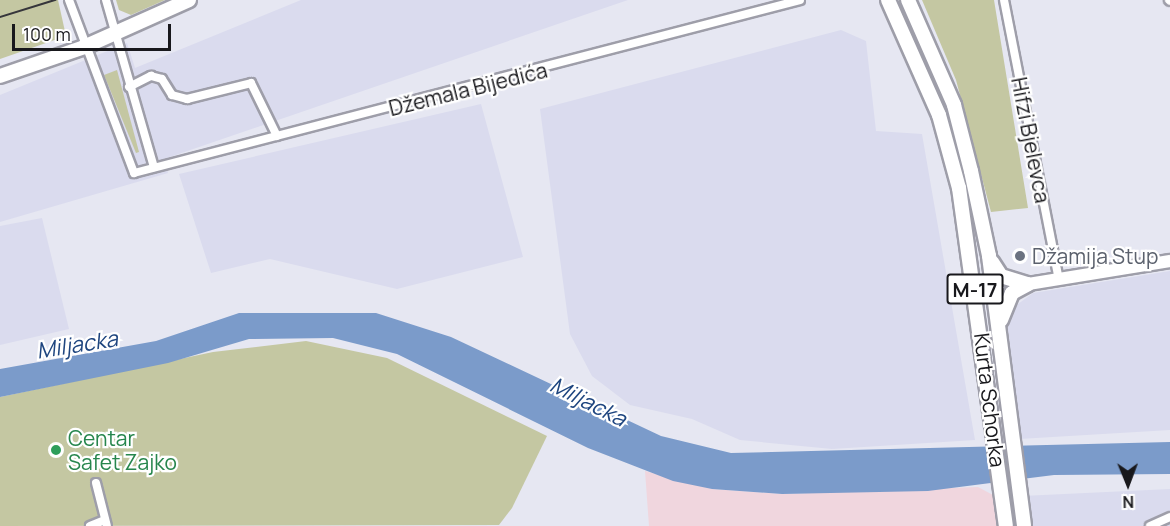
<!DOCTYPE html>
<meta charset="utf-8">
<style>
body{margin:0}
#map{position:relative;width:1170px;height:526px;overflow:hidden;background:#e6e7f2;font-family:Manrope,sans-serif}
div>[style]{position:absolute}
.commercial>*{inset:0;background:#f0d6de}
.built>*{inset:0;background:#dadbee}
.green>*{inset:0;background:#c4c7a2}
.water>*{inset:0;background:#7b9bca}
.roads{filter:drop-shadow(2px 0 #9e9ea9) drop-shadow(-2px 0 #9e9ea9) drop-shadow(0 2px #9e9ea9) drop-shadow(0 -2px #9e9ea9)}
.street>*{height:8px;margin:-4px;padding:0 4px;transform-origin:4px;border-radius:4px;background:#fff}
.secondary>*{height:12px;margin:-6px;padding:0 6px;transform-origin:6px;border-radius:6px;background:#fff}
.primary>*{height:14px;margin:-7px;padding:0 7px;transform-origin:7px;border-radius:7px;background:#fff}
.tram>*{height:1.5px;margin:-0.75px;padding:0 0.75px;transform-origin:0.75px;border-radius:0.75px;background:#36363b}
.dots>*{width:16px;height:16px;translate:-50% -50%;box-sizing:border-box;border:3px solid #fff;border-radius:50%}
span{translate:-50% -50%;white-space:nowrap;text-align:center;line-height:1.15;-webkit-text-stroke:4.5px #fff;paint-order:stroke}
.shield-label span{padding:2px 4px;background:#fff;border:2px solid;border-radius:4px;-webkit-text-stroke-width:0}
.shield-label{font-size:20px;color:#18181c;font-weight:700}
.street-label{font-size:21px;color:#18181c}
.worship-label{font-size:21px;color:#5b616d}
.left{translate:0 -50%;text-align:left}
.leisure-label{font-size:21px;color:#27864d}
.water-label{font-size:22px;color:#1e457f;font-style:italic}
.north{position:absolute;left:1098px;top:454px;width:60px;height:60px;-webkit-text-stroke:4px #fff;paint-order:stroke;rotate:179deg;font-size:16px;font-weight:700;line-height:24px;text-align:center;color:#18181c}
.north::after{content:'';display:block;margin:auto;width:21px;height:27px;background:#18181c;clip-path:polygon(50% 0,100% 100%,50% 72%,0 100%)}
.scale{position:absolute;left:12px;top:24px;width:159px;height:27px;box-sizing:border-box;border:3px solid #18181c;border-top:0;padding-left:8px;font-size:18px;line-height:21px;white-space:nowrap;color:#18181c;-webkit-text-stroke:4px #fff;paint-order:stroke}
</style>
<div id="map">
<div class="commercial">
<div style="clip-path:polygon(645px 471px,712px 489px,782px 494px,978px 487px,993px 495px,997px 526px,649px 526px)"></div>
</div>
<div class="built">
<div style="clip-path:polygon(301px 0,628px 0,164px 159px,168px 173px,0 222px,0 95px,127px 43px,135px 68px)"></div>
<div style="clip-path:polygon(841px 30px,866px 41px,876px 131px,922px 134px,975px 440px,832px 449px,740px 440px,692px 419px,630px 405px,592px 376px,570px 334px,540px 109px)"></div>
<div style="clip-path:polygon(481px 104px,523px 257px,397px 289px,270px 259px,211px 273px,179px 174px)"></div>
<div style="clip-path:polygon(42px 218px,69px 329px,0 345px,0 226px)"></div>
<div style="clip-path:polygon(1170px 271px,1170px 430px,1019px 439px,1003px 315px,1033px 293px)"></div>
<div style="clip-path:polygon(1170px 489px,1170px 526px,1025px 526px,1022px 496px)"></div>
</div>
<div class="green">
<div style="clip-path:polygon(0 0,58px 0,66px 36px,0 59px)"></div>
<div style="clip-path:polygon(116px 0,165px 0,131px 15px,119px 10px)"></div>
<div style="clip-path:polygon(922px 0,994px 0,1028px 208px,991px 212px,956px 80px)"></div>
<div style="clip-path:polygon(117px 70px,139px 152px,136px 153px,104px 75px)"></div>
<div style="clip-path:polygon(306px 341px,387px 358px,547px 436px,512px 508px,499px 525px,0 526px,0 397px,213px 352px)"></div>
</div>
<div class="water">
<div style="clip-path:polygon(239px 313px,376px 313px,451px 337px,661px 436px,731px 453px,1170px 442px,1170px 474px,1054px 475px,928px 491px,782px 494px,712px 489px,673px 481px,588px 448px,397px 354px,333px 338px,249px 339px,168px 363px,0 397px,0 369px,156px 341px)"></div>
</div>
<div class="roads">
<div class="street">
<div style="left:69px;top:0;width:185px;rotate:69.4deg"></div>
<div style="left:134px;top:173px;width:688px;rotate:-14.56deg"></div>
<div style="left:106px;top:0;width:174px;rotate:74deg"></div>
<div style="left:1004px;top:0;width:285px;rotate:78.9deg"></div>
<div style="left:1169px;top:0;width:1px;rotate:45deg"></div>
<div style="left:129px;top:87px;width:25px;rotate:-27deg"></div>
<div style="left:151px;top:76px;width:11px;rotate:15deg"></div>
<div style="left:162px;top:79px;width:19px;rotate:58deg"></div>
<div style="left:172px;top:95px;width:16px;rotate:15deg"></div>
<div style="left:187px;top:99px;width:66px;rotate:-14deg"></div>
<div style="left:251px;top:83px;width:59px;rotate:63.9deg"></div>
<div style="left:96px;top:483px;width:44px;rotate:75.7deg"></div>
<div style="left:90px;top:526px;width:16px;rotate:-22deg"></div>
<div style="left:1150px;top:526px;width:22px;rotate:-24deg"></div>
</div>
<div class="secondary">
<div style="left:1028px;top:284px;width:144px;rotate:-9.2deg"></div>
</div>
<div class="primary">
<div style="left:888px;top:0;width:126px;rotate:66.1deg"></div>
<div style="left:939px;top:115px;width:76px;rotate:74.7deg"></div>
<div style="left:959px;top:188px;width:341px;rotate:82.1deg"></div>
<div style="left:908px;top:0;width:115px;rotate:66.3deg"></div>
<div style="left:954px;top:105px;width:68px;rotate:75.6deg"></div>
<div style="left:971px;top:171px;width:87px;rotate:78deg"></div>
<div style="left:989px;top:256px;width:272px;rotate:82.6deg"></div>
<div style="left:0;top:76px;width:89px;rotate:-19deg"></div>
<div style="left:84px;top:47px;width:115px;rotate:-24.1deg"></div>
<div style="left:992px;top:262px;width:17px;rotate:57deg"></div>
<div style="left:1001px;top:276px;width:28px;rotate:17deg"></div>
<div style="left:1001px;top:320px;width:29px;rotate:-68deg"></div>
<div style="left:1012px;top:293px;width:18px;rotate:-29deg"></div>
</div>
</div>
<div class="tram">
<div style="left:0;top:17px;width:58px;rotate:-17.2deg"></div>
</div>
<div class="dots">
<div style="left:1020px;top:256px;background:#6b7280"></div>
<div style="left:56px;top:450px;background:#2e9e5b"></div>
</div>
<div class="shield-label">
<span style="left:975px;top:289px">M-17</span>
</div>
<div class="street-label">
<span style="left:468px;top:89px;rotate:-14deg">Džemala Bijedića</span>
<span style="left:1031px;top:140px;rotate:79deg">Hifzi Bjelevca</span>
<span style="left:990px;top:400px;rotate:83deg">Kurta Schorka</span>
</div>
<div class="worship-label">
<span class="left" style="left:1032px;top:256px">Džamija Stup</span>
</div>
<div class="leisure-label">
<span class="left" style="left:68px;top:450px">Centar<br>Safet Zajko</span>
</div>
<div class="water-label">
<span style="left:77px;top:345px;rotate:-9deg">Miljacka</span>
<span style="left:588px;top:402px;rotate:27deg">Miljacka</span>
</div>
<div class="north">N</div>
<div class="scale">100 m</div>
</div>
